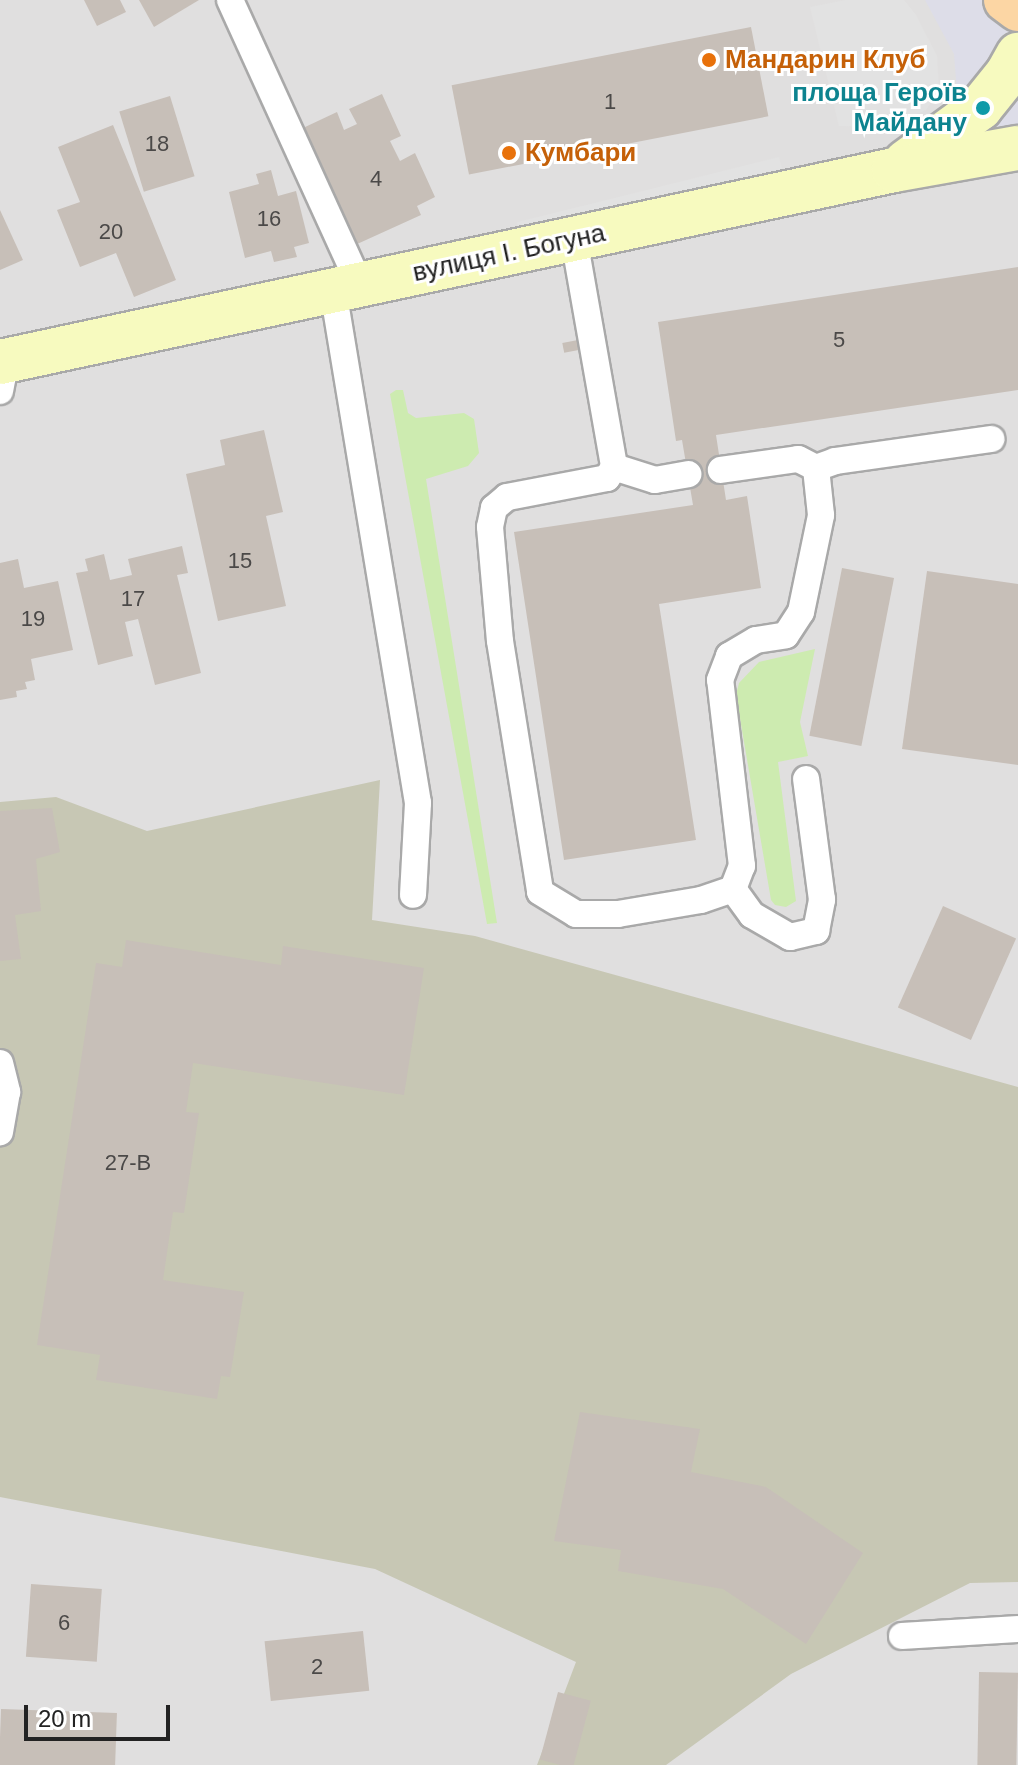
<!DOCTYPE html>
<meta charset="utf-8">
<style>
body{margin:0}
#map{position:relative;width:1018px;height:1765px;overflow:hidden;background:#f2efe9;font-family:Helvetica,sans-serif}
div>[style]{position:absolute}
.residential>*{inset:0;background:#e0dfdf;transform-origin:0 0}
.construction>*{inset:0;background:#c7c7b4}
.grass>*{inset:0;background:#cdebb0}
.parking>*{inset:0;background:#e2e2e2;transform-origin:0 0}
.plaza>*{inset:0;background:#dddde8}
.building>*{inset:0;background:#c7bfb8;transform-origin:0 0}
.roads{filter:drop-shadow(2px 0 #a9a9a9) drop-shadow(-2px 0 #a9a9a9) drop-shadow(0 2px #a9a9a9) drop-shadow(0 -2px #a9a9a9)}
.lane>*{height:26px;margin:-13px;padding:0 13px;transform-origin:13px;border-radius:13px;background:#fff}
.secondary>*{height:44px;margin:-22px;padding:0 22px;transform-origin:22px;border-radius:22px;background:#f7fabf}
.primary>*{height:44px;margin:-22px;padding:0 22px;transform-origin:22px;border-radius:22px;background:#fcd6a4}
.dots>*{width:22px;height:22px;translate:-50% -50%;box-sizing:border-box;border:4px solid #fff;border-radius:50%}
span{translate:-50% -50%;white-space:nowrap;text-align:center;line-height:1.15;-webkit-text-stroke:6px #fff;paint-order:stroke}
.number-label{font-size:22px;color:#4b4948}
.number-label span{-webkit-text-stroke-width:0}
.food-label{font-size:26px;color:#c56008;font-weight:700}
.left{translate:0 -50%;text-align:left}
.culture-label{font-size:26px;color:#0d838f;font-weight:700}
.right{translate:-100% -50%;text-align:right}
.street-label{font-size:26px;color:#222}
.scale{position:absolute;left:24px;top:1705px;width:146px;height:36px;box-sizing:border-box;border:4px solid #222;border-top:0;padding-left:10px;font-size:24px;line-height:28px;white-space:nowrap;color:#222;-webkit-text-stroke:6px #fff;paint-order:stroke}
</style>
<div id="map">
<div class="residential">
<div style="left:0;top:0;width:1018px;height:1765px"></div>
</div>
<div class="construction">
<div style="clip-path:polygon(380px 780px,372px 920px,475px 936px,1018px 1087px,1018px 1582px,970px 1583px,791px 1674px,666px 1765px,537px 1765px,576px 1662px,375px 1569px,0 1497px,0 802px,56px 797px,147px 831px)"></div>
</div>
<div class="grass">
<div style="clip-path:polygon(396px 390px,403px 390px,408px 413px,416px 418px,464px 413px,474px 419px,479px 453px,468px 466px,426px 479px,497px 923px,487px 924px,390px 394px)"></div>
<div style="clip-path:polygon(815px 649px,800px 722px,808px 756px,778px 762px,796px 901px,786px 907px,775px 905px,771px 900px,736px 695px,739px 683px,759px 662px)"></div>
</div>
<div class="parking">
<div style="clip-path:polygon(845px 0,904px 0,916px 15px,937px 56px,939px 90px,926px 110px,888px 127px,839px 126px,810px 7px)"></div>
<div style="left:779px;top:157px;width:25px;height:270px;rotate:76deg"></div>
</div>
<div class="plaza">
<div style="clip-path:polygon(925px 0,1018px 0,1018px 170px,903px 193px,896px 144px,938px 124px,957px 93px,954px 54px)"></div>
</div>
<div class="building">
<div style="clip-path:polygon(84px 0,120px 0,126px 12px,97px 26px)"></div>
<div style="clip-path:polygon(139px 0,199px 0,154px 27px)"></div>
<div style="left:751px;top:27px;width:91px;height:305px;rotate:79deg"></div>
<div style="clip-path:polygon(382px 94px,401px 136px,390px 141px,400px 161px,415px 153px,435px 197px,417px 206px,421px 215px,355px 245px,303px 128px,337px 112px,344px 130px,357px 124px,349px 109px)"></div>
<div style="left:170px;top:96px;width:84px;height:53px;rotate:73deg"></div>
<div style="clip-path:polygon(113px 125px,176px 280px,134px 297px,116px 253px,80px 267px,57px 210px,80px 202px,58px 147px)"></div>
<div style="clip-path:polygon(271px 170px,278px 196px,296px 191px,309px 243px,294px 247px,297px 257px,274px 262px,271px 251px,245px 258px,229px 192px,259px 184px,256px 174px)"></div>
<div style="clip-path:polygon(0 210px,23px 260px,0 270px)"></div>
<div style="clip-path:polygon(1018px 267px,1018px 390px,716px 435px,726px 500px,747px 496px,761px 588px,659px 604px,696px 840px,564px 860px,514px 532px,693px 505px,682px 440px,676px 441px,658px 322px)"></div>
<div style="left:578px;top:340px;width:10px;height:16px;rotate:79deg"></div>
<div style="clip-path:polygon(264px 430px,283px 512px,266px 516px,286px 606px,218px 621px,186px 474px,225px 465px,220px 440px)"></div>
<div style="clip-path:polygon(182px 546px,188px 573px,177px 575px,201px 673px,155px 685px,138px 619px,125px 622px,133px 656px,98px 665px,76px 573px,88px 571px,85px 559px,104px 554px,110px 580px,132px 575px,128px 559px)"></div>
<div style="clip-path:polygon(18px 559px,24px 588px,58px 581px,73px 650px,31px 659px,35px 680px,25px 682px,27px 689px,16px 691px,17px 697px,0 700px,0 563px)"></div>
<div style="left:842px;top:568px;width:53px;height:171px;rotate:11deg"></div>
<div style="clip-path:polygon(927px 571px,1018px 584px,1018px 765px,902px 749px)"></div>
<div style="clip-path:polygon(52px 808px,60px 852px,36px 859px,41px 911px,15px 915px,21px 959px,0 961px,0 811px)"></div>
<div style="left:943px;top:906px;width:80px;height:111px;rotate:24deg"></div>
<div style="clip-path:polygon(126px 940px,281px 965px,283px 946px,424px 968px,404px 1095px,193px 1063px,186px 1112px,199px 1113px,184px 1213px,173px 1212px,163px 1280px,244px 1292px,230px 1377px,221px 1376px,217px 1399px,96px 1380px,100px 1355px,37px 1345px,96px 963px,122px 967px)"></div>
<div style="clip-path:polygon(580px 1412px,700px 1429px,691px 1472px,766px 1487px,863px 1553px,806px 1644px,723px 1589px,618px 1571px,621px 1550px,554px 1541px)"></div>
<div style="left:31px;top:1584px;width:71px;height:73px;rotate:4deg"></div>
<div style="left:363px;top:1631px;width:60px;height:99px;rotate:84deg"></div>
<div style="left:979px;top:1672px;width:39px;height:93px;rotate:1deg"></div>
<div style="left:558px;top:1692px;width:34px;height:70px;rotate:15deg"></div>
<div style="left:1px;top:1709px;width:116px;height:56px;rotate:2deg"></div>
</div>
<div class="roads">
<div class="lane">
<div style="left:230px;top:0;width:313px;rotate:65.5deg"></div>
<div style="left:574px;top:239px;width:231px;rotate:80deg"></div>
<div style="left:614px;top:467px;width:13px;rotate:122deg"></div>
<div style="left:607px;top:478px;width:102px;rotate:169.2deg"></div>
<div style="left:507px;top:497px;width:17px;rotate:140deg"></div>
<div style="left:494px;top:508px;width:19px;rotate:102deg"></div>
<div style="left:490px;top:527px;width:114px;rotate:85deg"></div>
<div style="left:500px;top:641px;width:254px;rotate:80.9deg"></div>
<div style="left:540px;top:892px;width:42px;rotate:31.4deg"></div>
<div style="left:576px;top:914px;width:42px"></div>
<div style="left:618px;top:914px;width:84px;rotate:-9.6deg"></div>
<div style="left:701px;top:900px;width:34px;rotate:-19deg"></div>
<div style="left:733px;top:889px;width:25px;rotate:-69deg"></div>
<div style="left:742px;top:866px;width:187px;rotate:-96.7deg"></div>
<div style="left:720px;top:680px;width:26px;rotate:-69deg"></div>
<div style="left:729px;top:656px;width:31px;rotate:-31deg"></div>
<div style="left:756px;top:640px;width:30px;rotate:-9deg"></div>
<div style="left:786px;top:635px;width:27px;rotate:-57deg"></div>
<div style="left:801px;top:612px;width:99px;rotate:-78.3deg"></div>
<div style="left:821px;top:515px;width:47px;rotate:-96.1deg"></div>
<div style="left:816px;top:468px;width:20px;rotate:-153deg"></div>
<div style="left:798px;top:459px;width:78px;rotate:171.9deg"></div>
<div style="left:333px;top:290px;width:520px;rotate:80.59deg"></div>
<div style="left:418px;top:803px;width:92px;rotate:93.1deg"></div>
<div style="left:0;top:391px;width:31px;rotate:-79deg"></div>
<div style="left:614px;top:467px;width:43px;rotate:17.6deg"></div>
<div style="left:655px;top:480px;width:34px;rotate:-10deg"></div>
<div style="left:816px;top:468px;width:20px;rotate:-20deg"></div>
<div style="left:835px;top:461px;width:158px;rotate:-8deg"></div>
<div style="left:733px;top:889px;width:32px;rotate:54deg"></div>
<div style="left:752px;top:915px;width:44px;rotate:30.1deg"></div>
<div style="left:790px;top:937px;width:27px;rotate:-13deg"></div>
<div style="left:816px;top:931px;width:32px;rotate:-79deg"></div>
<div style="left:822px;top:900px;width:122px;rotate:-97.5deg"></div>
<div style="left:0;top:1063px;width:30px;rotate:76deg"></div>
<div style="left:7px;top:1092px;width:41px;rotate:99.9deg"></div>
<div style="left:902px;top:1636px;width:116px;rotate:-3.5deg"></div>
</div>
<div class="secondary">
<div style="left:906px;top:162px;width:92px;rotate:-36.1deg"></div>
<div style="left:980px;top:108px;width:45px;rotate:-51.3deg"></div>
<div style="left:1008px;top:73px;width:21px;rotate:-61deg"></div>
<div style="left:0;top:362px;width:914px;rotate:-12.12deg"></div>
<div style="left:894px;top:170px;width:126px;rotate:-10.1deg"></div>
</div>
<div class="primary">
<div style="left:1006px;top:0;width:15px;rotate:37deg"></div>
</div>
</div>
<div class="dots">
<div style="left:709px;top:60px;background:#e8710a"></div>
<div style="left:983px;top:108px;background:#0f9aa8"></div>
<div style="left:509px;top:153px;background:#e8710a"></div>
</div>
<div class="number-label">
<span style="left:610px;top:102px">1</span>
<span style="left:157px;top:144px">18</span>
<span style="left:376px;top:179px">4</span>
<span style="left:269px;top:219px">16</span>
<span style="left:111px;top:232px">20</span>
<span style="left:839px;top:340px">5</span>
<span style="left:240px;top:561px">15</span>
<span style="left:133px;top:599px">17</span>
<span style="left:33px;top:619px">19</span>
<span style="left:128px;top:1163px">27-В</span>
<span style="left:64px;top:1623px">6</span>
<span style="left:317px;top:1667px">2</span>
</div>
<div class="food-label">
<span class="left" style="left:725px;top:60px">Мандарин Клуб</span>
<span class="left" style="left:525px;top:153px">Кумбари</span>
</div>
<div class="culture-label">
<span class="right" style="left:967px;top:108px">площа Героїв<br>Майдану</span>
</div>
<div class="street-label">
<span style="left:509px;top:253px;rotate:-12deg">вулиця І. Богуна</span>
</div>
<div class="scale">20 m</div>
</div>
